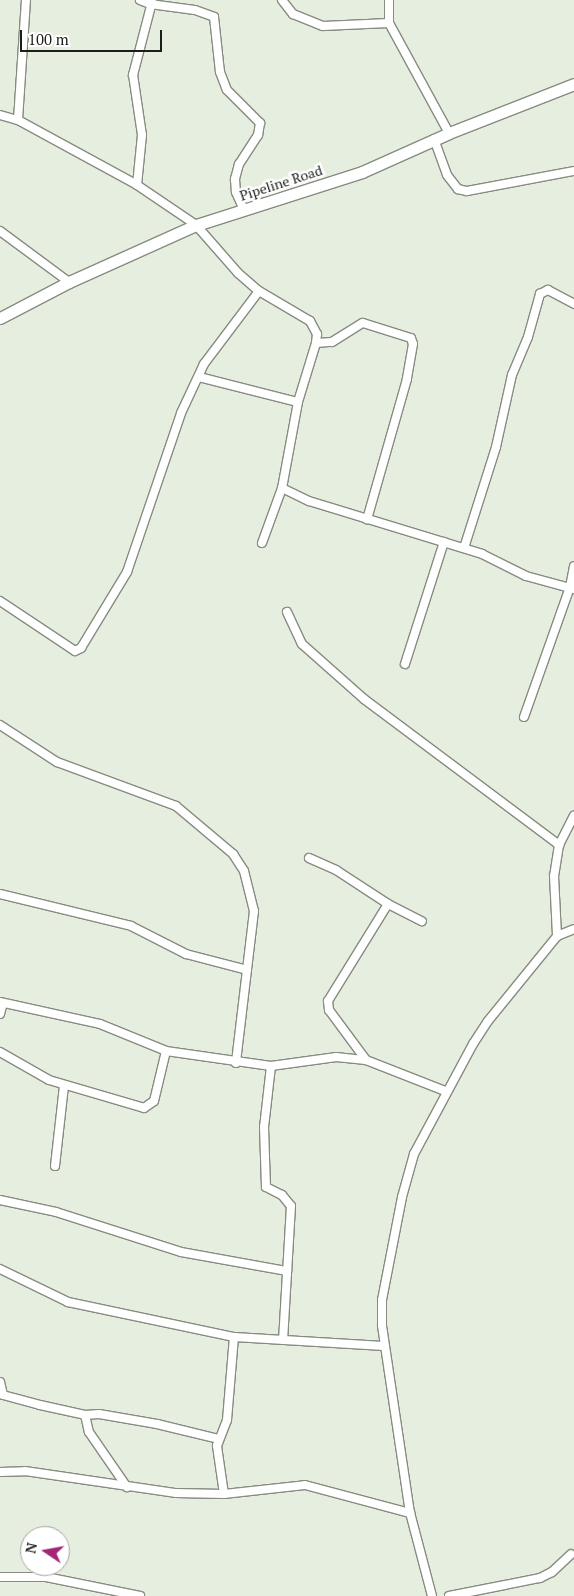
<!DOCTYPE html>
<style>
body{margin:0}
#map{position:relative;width:574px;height:1596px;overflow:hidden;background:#e6eee0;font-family:"PT Serif",serif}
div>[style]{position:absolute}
.roads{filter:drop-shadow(1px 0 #868c80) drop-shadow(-1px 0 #868c80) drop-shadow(0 1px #868c80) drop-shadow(0 -1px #868c80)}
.street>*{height:8px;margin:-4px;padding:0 4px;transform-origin:4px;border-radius:4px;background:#fff}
.secondary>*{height:11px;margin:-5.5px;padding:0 5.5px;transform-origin:5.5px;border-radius:5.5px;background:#fff}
span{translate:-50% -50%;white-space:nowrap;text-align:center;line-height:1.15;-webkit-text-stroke:5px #fff;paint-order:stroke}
.street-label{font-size:14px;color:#1b1e19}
.north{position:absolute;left:20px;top:1526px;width:50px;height:50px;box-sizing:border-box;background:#fff;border:1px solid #a4a5a3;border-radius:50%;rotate:282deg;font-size:14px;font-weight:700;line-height:20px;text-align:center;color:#1b1e19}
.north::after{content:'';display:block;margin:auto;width:18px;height:22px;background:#a42678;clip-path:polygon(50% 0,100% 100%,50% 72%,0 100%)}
.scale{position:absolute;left:20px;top:30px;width:142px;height:22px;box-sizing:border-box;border:2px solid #1b1e19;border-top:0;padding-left:6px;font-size:15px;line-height:18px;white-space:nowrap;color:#1b1e19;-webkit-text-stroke:4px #fff;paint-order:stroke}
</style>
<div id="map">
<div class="roads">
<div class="street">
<div style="left:140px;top:0;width:11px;rotate:22deg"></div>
<div style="left:150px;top:4px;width:45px;rotate:7.6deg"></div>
<div style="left:195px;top:10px;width:20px;rotate:20deg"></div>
<div style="left:214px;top:17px;width:55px;rotate:83.8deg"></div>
<div style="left:220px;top:72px;width:19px;rotate:69deg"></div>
<div style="left:227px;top:90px;width:47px;rotate:45deg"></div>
<div style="left:260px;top:123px;width:12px;rotate:99deg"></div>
<div style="left:258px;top:135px;width:35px;rotate:123deg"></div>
<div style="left:239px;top:164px;width:16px;rotate:105deg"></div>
<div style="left:235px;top:179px;width:13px;rotate:86deg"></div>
<div style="left:236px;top:192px;width:20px;rotate:66deg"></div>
<div style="left:282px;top:0;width:18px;rotate:52deg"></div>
<div style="left:293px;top:14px;width:32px;rotate:22deg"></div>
<div style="left:323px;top:26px;width:66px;rotate:-2.6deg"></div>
<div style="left:389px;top:0;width:23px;rotate:90deg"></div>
<div style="left:389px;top:23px;width:125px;rotate:61.4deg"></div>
<div style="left:0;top:115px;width:19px;rotate:16deg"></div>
<div style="left:18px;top:120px;width:136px;rotate:28.6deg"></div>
<div style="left:137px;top:185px;width:71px;rotate:34.1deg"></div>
<div style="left:196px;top:225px;width:64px;rotate:48.8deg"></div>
<div style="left:238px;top:273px;width:28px;rotate:41deg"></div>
<div style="left:259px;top:291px;width:59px;rotate:30.5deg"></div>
<div style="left:310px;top:321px;width:15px;rotate:62deg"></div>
<div style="left:317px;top:334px;width:9px;rotate:96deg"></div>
<div style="left:316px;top:343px;width:62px;rotate:107deg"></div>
<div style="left:298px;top:402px;width:87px;rotate:100.5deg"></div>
<div style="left:282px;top:488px;width:30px;rotate:26deg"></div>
<div style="left:309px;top:501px;width:181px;rotate:17deg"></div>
<div style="left:482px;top:554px;width:49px;rotate:26.6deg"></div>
<div style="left:526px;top:576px;width:50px;rotate:15.2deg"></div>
<div style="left:18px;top:120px;width:120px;rotate:-86.2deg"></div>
<div style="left:434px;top:139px;width:38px;rotate:70deg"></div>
<div style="left:447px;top:175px;width:18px;rotate:52deg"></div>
<div style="left:458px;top:189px;width:9px;rotate:13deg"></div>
<div style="left:467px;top:191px;width:109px;rotate:-10.6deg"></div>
<div style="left:137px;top:185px;width:50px;rotate:-84.3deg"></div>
<div style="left:142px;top:135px;width:61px;rotate:-98.5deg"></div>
<div style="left:133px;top:75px;width:75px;rotate:-75.4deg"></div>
<div style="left:0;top:231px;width:86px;rotate:36.5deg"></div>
<div style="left:316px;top:343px;width:16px;rotate:-4deg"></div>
<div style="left:332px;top:342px;width:36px;rotate:-32deg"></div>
<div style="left:363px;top:323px;width:50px;rotate:17.4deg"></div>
<div style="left:411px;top:338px;width:6px;rotate:72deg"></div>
<div style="left:413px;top:344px;width:36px;rotate:100deg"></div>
<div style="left:407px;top:379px;width:146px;rotate:105.9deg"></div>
<div style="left:199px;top:377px;width:102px;rotate:14.2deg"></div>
<div style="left:262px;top:543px;width:59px;rotate:-70deg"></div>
<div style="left:464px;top:548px;width:106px;rotate:-72.4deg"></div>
<div style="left:496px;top:447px;width:74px;rotate:-77.5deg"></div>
<div style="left:512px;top:375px;width:41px;rotate:-67.2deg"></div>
<div style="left:528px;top:337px;width:45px;rotate:-74.4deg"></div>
<div style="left:540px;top:294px;width:9px;rotate:-27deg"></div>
<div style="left:548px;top:290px;width:30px;rotate:28deg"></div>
<div style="left:0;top:601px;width:90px;rotate:33.7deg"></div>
<div style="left:75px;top:651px;width:7px;rotate:-27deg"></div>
<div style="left:81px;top:648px;width:89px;rotate:-58.8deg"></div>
<div style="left:127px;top:572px;width:168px;rotate:-71.2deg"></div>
<div style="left:181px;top:413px;width:54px;rotate:-64.9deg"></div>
<div style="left:204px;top:364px;width:91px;rotate:-53deg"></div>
<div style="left:287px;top:612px;width:35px;rotate:65deg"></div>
<div style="left:302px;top:644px;width:83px;rotate:41.6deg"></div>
<div style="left:364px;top:699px;width:244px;rotate:36.8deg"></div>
<div style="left:559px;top:845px;width:31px;rotate:99deg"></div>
<div style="left:554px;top:876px;width:60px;rotate:87.1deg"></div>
<div style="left:405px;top:664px;width:128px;rotate:-72.3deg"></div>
<div style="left:524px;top:717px;width:138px;rotate:-70.5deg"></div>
<div style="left:570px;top:587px;width:21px;rotate:-79deg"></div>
<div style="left:0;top:725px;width:68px;rotate:33deg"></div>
<div style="left:57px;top:762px;width:127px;rotate:20.3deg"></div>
<div style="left:176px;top:806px;width:75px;rotate:40.1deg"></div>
<div style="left:233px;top:854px;width:20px;rotate:57deg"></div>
<div style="left:244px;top:871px;width:41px;rotate:76deg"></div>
<div style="left:254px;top:911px;width:153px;rotate:96.8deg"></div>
<div style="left:559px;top:845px;width:33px;rotate:-63deg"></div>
<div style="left:309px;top:858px;width:30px;rotate:24deg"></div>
<div style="left:336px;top:870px;width:62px;rotate:33.2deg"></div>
<div style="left:388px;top:904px;width:38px;rotate:27deg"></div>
<div style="left:0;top:894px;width:135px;rotate:13.7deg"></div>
<div style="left:131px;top:926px;width:62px;rotate:27deg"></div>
<div style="left:186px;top:954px;width:63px;rotate:14.7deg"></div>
<div style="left:0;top:1002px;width:102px;rotate:12.4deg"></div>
<div style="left:100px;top:1024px;width:71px;rotate:22.2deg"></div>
<div style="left:166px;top:1051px;width:106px;rotate:8.1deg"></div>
<div style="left:271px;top:1066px;width:66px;rotate:-7.9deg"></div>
<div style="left:336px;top:1057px;width:30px;rotate:6deg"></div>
<div style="left:366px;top:1060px;width:85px;rotate:21.4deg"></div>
<div style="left:0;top:1014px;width:11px;rotate:-75deg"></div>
<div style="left:0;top:1052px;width:56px;rotate:29.7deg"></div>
<div style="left:49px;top:1080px;width:99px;rotate:16.4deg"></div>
<div style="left:144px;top:1108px;width:12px;rotate:-35deg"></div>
<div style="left:154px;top:1101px;width:51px;rotate:-76.5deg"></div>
<div style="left:366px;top:1060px;width:62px;rotate:-126.5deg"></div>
<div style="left:329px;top:1010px;width:9px;rotate:-96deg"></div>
<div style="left:328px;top:1001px;width:114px;rotate:-58.3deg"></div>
<div style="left:271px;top:1066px;width:61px;rotate:96.5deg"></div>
<div style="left:264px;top:1127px;width:60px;rotate:88.1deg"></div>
<div style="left:266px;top:1187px;width:18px;rotate:27deg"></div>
<div style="left:282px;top:1195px;width:14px;rotate:51deg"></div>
<div style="left:291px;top:1206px;width:134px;rotate:93.4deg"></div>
<div style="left:55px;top:1166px;width:81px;rotate:-83.6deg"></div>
<div style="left:0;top:1200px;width:57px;rotate:12.1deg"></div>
<div style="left:56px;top:1212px;width:131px;rotate:17.7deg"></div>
<div style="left:181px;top:1252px;width:108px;rotate:10.2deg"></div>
<div style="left:0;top:1269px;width:76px;rotate:25.9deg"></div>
<div style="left:68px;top:1302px;width:170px;rotate:11.9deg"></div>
<div style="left:234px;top:1337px;width:150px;rotate:3.4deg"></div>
<div style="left:0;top:1382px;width:13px;rotate:77deg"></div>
<div style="left:3px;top:1395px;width:38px;rotate:15deg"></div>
<div style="left:40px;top:1405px;width:46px;rotate:12.5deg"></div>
<div style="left:85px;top:1415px;width:14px;rotate:-4deg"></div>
<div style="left:99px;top:1414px;width:59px;rotate:9.8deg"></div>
<div style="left:157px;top:1424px;width:64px;rotate:13.6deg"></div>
<div style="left:85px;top:1415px;width:17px;rotate:77deg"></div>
<div style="left:89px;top:1432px;width:67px;rotate:55.4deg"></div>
<div style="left:0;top:1472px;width:25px;rotate:-2deg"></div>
<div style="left:25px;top:1471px;width:153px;rotate:8.3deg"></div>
<div style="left:176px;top:1493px;width:48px;rotate:1.2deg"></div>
<div style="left:224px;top:1494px;width:81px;rotate:-6.3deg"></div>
<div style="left:305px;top:1485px;width:109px;rotate:14.9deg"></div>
<div style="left:224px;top:1494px;width:49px;rotate:-98.3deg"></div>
<div style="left:217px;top:1446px;width:28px;rotate:-69deg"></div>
<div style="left:227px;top:1420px;width:83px;rotate:-85.2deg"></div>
<div style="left:0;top:1577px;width:46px"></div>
<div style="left:46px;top:1577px;width:96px;rotate:11.4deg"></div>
<div style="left:432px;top:1596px;width:86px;rotate:-104.8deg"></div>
<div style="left:410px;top:1513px;width:190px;rotate:-98.5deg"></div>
<div style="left:382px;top:1325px;width:25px;rotate:-90deg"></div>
<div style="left:382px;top:1300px;width:105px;rotate:-79deg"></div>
<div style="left:402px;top:1197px;width:45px;rotate:-74.4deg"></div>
<div style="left:414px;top:1154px;width:125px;rotate:-61.8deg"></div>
<div style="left:473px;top:1044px;width:27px;rotate:-57deg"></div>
<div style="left:488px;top:1021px;width:109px;rotate:-50.9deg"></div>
<div style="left:557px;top:936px;width:18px;rotate:-22deg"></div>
<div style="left:449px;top:1596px;width:93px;rotate:-11.2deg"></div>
<div style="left:540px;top:1578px;width:13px;rotate:-27deg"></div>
<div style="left:552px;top:1572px;width:26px;rotate:-43deg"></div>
</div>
<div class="secondary">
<div style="left:0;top:318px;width:78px;rotate:-27.6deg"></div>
<div style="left:69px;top:282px;width:139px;rotate:-24.2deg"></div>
<div style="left:196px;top:225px;width:174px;rotate:-17.7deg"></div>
<div style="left:362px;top:172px;width:95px;rotate:-24.1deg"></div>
<div style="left:449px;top:133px;width:134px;rotate:-21.4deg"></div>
</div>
</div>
<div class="street-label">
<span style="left:281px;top:183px;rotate:-18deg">Pipeline Road</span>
</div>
<div class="north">N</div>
<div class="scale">100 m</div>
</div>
